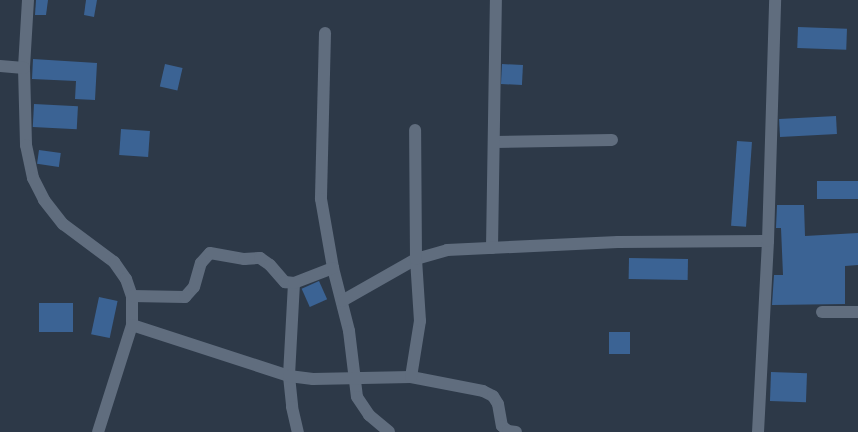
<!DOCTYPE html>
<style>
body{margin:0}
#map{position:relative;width:858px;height:432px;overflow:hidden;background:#2d3948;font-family:"Source Sans 3",sans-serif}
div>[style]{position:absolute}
.building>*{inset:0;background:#3b6394;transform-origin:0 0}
.minor>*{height:12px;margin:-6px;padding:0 6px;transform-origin:6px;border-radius:6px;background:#606d7e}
span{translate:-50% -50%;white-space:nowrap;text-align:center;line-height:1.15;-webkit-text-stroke:3px #232e3d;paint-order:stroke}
</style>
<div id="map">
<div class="building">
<div style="clip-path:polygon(36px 0,48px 0,46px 15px,35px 15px)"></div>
<div style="clip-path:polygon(86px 0,97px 0,94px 17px,84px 15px)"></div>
<div style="left:798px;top:27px;width:49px;height:21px;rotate:2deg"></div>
<div style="clip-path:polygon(33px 59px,97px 63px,95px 100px,75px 99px,76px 81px,32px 79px)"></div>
<div style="left:165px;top:64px;width:18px;height:23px;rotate:13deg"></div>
<div style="left:502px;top:64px;width:21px;height:20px;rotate:3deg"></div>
<div style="left:34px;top:104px;width:44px;height:23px;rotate:3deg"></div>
<div style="left:836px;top:116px;width:18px;height:57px;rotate:87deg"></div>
<div style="left:121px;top:129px;width:29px;height:26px;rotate:4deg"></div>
<div style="left:737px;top:141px;width:15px;height:85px;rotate:4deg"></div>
<div style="left:39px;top:150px;width:22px;height:14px;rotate:8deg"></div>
<div style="left:858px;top:181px;width:18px;height:41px;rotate:90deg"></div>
<div style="clip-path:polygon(777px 205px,804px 205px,805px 236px,858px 233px,858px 265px,845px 266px,845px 304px,772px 305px,774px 275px,783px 275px,781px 228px,776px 228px)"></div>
<div style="left:629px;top:258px;width:59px;height:21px;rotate:1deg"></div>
<div style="left:319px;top:281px;width:20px;height:19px;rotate:66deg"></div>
<div style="left:99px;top:297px;width:19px;height:38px;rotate:12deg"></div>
<div style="left:39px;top:303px;width:34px;height:29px"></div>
<div style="left:630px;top:332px;width:22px;height:21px;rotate:90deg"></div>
<div style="left:771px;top:372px;width:36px;height:29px;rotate:2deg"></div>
</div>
<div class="minor">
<div style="left:28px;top:0;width:68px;rotate:93.4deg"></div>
<div style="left:24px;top:68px;width:77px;rotate:88.5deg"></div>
<div style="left:26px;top:145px;width:34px;rotate:78deg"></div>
<div style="left:33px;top:178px;width:25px;rotate:63deg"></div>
<div style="left:44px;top:200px;width:31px;rotate:52deg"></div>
<div style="left:63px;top:224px;width:64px;rotate:36.7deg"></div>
<div style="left:114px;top:262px;width:21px;rotate:55deg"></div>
<div style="left:126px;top:279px;width:18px;rotate:71deg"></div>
<div style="left:132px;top:296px;width:29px;rotate:90deg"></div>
<div style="left:132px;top:325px;width:112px;rotate:107.6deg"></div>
<div style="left:325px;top:33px;width:166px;rotate:91.4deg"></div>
<div style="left:321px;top:199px;width:70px;rotate:80.1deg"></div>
<div style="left:333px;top:268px;width:65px;rotate:75.7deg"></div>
<div style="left:349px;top:331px;width:66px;rotate:83.1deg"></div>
<div style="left:357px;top:397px;width:22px;rotate:56deg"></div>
<div style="left:369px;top:415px;width:26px;rotate:40deg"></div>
<div style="left:0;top:66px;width:24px;rotate:5deg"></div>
<div style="left:494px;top:142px;width:118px;rotate:-1deg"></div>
<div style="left:492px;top:248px;width:248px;rotate:-89.1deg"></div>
<div style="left:294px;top:283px;width:93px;rotate:93.1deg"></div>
<div style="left:289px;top:376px;width:31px;rotate:84deg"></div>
<div style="left:292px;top:407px;width:26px;rotate:77deg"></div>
<div style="left:132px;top:296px;width:53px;rotate:1.1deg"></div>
<div style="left:185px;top:297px;width:13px;rotate:-48deg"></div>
<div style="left:194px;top:287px;width:25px;rotate:-74deg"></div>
<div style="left:201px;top:263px;width:13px;rotate:-48deg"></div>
<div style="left:210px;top:253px;width:35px;rotate:10deg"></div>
<div style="left:244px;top:259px;width:16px;rotate:-4deg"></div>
<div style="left:260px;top:258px;width:12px;rotate:35deg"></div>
<div style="left:270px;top:265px;width:23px;rotate:49deg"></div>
<div style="left:285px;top:282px;width:9px;rotate:6deg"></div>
<div style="left:294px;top:283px;width:42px;rotate:-21deg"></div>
<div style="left:342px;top:301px;width:85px;rotate:-29.6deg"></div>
<div style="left:416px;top:259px;width:32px;rotate:-16deg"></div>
<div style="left:447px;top:250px;width:171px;rotate:-2.7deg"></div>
<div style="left:618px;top:242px;width:150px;rotate:-0.4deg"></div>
<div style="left:822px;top:312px;width:36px"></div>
<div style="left:132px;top:325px;width:165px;rotate:18deg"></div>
<div style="left:289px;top:376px;width:24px;rotate:7deg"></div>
<div style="left:313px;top:379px;width:98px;rotate:-1.2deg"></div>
<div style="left:411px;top:377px;width:73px;rotate:11deg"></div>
<div style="left:483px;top:391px;width:11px;rotate:27deg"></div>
<div style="left:493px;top:396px;width:9px;rotate:58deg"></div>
<div style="left:498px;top:404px;width:22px;rotate:80deg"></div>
<div style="left:502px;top:426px;width:8px;rotate:40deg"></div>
<div style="left:508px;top:431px;width:8px;rotate:7deg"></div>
<div style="left:411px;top:377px;width:57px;rotate:-80.9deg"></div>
<div style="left:420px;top:321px;width:62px;rotate:-93.7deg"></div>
<div style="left:416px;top:259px;width:129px;rotate:-90.4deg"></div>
<div style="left:758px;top:432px;width:191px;rotate:-87deg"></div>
<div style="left:768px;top:241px;width:241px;rotate:-88.3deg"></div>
</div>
</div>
